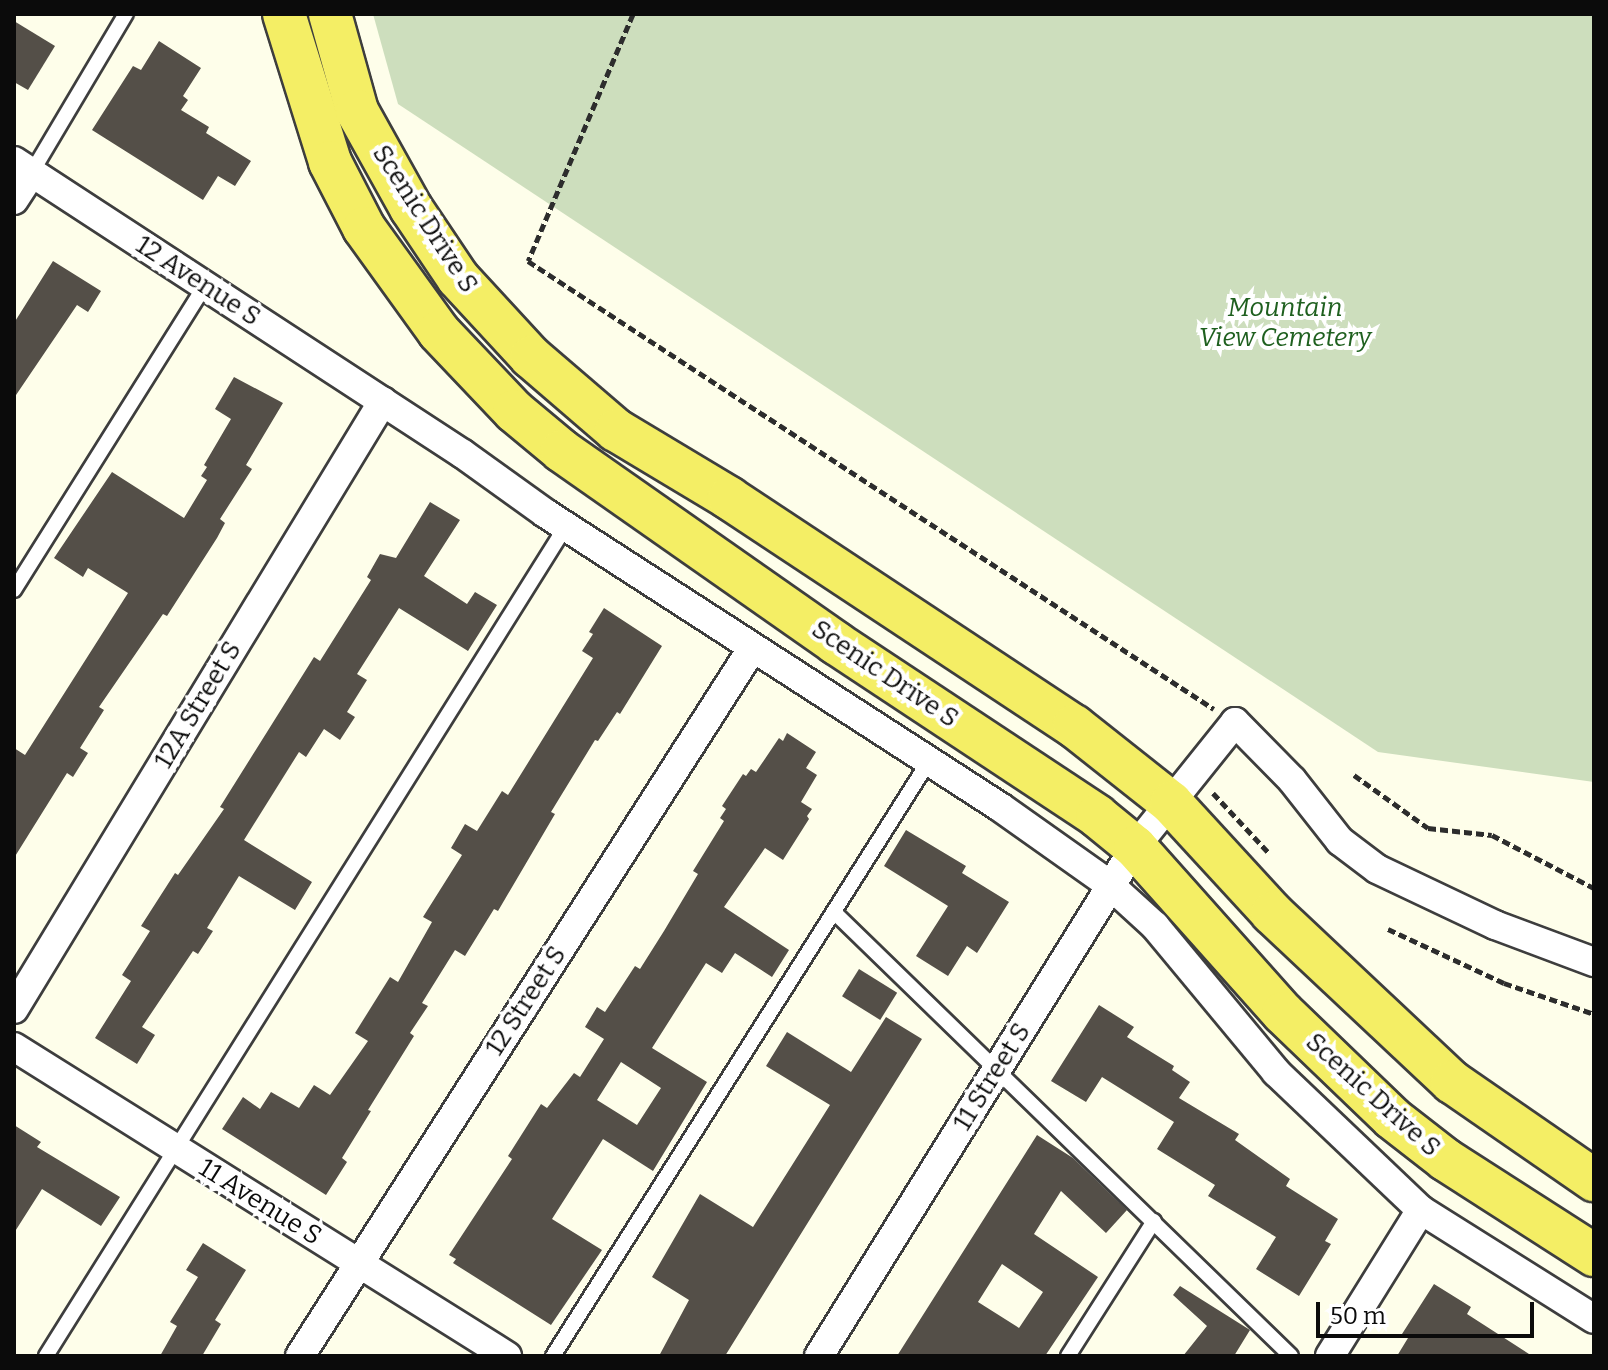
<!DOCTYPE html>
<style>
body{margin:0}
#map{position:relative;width:1608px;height:1370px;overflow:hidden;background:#fefeea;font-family:Bitter,serif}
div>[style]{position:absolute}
.cemetery>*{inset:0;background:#cddebd}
.building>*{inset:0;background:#544f48;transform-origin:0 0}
.path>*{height:5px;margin-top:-2.5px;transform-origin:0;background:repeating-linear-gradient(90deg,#2d2d2d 0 8px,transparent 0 12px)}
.roads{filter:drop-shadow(2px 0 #3e3e3e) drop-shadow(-2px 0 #3e3e3e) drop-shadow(0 2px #3e3e3e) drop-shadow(0 -2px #3e3e3e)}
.service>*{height:14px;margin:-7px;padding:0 7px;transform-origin:7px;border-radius:7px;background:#fff}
.minor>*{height:28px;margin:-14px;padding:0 14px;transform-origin:14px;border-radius:14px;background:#fff}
.primary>*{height:42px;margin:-21px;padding:0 21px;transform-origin:21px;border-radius:21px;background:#f4ee65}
span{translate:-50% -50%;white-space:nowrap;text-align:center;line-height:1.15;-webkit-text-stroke:8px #fff;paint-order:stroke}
.street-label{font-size:26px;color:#0b0b0b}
.park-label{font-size:26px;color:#1f601f;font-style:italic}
.frame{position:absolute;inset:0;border:16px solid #0b0b0b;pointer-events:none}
.scale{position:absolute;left:1316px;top:1302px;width:218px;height:36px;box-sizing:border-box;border:4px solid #0b0b0b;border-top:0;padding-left:10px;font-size:24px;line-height:28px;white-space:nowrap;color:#0b0b0b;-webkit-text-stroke:6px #fff;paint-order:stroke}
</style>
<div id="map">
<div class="cemetery">
<div style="clip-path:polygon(373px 14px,1594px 14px,1594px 782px,1378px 752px,398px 104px)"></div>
</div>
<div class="building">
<div style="clip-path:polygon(14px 21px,55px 46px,28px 90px,14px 82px)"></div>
<div style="clip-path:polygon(159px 41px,201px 68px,183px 96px,188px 100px,181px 110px,209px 127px,206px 133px,251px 161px,235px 186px,218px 176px,203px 200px,92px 130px,133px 66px,141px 70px)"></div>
<div style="clip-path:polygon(53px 261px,101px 291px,88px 312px,77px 305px,14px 398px,14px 323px)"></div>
<div style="clip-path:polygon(234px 377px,283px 403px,246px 465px,252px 469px,220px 519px,225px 523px,217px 538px,167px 616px,163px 614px,99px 707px,104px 710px,80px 748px,88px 753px,73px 777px,67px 773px,14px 858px,14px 748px,25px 755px,128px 593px,88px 568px,83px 577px,54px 558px,112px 472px,184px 518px,207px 480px,201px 476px,207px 467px,204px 465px,231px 419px,215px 409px)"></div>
<div style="clip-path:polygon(430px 502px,460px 520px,424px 576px,467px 604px,475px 592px,497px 605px,468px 651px,399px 608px,357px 674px,367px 680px,347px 712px,355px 717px,340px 740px,324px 729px,306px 757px,299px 752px,244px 840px,312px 882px,295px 910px,239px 876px,207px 928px,213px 931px,198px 954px,193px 951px,142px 1027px,155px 1035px,137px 1064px,95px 1038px,131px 981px,122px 975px,150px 931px,141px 926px,175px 873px,178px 875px,224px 809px,220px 807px,314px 657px,320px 661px,371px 580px,367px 577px,380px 554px,396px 558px)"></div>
<div style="clip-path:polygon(604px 608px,662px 646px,620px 714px,617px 712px,598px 741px,595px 740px,551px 812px,555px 814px,498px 911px,494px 909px,465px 956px,455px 950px,422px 1003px,428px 1006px,410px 1033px,414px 1036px,368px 1110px,371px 1111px,342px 1158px,347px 1162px,326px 1195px,222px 1129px,243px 1097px,260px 1109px,271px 1092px,299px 1108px,314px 1085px,330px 1095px,368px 1041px,355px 1033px,390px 977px,398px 982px,432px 922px,423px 917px,462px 855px,451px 848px,465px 824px,477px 831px,502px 791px,508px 795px,593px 658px,582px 651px,593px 634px,589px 632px)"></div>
<div style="clip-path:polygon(evenodd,787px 733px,816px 752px,806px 768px,817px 775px,801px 802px,812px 809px,807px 816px,809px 819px,783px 860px,765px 848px,724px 907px,789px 950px,772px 977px,735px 953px,722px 973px,706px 963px,652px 1048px,707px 1082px,653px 1171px,603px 1139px,552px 1219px,602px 1250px,551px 1325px,453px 1263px,456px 1259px,449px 1255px,512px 1159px,508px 1156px,541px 1104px,547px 1108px,574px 1073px,580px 1077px,604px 1039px,585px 1027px,597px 1007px,605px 1012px,635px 966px,640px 969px,664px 931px,698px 874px,693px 871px,724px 821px,720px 818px,726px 809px,722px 806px,743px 774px,746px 776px,751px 769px,756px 772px,779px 738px,783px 741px,787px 733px,621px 1062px,661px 1088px,637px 1125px,597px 1100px,621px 1062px)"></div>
<div style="clip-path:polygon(906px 830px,966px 866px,962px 873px,1009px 902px,977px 953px,967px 946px,948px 976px,916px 956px,948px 906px,884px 866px)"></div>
<div style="left:859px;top:969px;width:45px;height:32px;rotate:32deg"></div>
<div style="clip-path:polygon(1099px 1005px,1134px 1027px,1127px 1037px,1174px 1066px,1172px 1070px,1190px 1082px,1179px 1098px,1239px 1134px,1235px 1140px,1290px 1179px,1286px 1186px,1338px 1219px,1325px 1241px,1331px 1244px,1299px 1296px,1256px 1269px,1276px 1237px,1208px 1196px,1215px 1185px,1157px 1149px,1174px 1122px,1102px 1077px,1086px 1102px,1051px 1081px)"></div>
<div style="clip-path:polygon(886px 1017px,922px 1039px,725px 1356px,659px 1356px,689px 1300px,652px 1277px,700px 1194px,753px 1227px,830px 1105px,766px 1066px,787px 1032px,851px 1072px)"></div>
<div style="clip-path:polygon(14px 1125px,41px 1142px,37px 1147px,120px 1197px,101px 1226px,42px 1189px,14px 1233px)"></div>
<div style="clip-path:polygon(evenodd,1037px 1135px,1073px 1158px,1127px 1210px,1106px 1233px,1061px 1191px,1034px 1234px,1098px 1277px,1045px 1356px,897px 1356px,1037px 1135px,1002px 1264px,1043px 1292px,1019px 1328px,978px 1302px,1002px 1264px)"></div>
<div style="clip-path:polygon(203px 1243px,246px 1270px,215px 1320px,221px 1324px,202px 1356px,160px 1356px,177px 1326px,170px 1322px,198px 1277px,186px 1270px)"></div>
<div style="clip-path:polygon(1434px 1284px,1471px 1307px,1467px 1314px,1532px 1356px,1397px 1356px,1408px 1338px,1402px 1334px)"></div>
<div style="clip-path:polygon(1180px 1286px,1250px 1330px,1234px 1356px,1183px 1356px,1207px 1326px,1173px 1295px)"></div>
</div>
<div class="path">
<div style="left:633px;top:14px;width:268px;rotate:113deg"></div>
<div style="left:528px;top:261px;width:819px;rotate:33.15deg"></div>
<div style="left:1354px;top:775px;width:91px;rotate:35.6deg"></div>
<div style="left:1428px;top:828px;width:64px;rotate:6.2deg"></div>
<div style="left:1492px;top:835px;width:115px;rotate:27.5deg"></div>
<div style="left:1213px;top:793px;width:82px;rotate:47deg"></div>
<div style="left:1388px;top:929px;width:128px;rotate:25deg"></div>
<div style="left:1504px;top:983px;width:95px;rotate:19deg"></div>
</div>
<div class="roads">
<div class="service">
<div style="left:32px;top:172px;width:184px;rotate:-59.3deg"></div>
<div style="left:14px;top:590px;width:359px;rotate:-57.9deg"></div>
<div style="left:834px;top:912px;width:637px;rotate:44.17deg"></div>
<div style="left:46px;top:1356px;width:979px;rotate:-57.93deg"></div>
<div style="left:553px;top:1356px;width:704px;rotate:-57.71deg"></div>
<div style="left:1068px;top:1356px;width:160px;rotate:-57.5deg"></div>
</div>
<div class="minor">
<div style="left:14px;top:161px;width:536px;rotate:33.13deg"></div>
<div style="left:463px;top:454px;width:101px;rotate:35.7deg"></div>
<div style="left:545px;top:513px;width:542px;rotate:32.87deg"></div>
<div style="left:1000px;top:807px;width:135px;rotate:35.3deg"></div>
<div style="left:1110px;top:885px;width:61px;rotate:42.3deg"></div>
<div style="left:1155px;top:926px;width:190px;rotate:50.3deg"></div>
<div style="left:1276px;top:1072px;width:200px;rotate:43.6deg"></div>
<div style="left:1421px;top:1210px;width:204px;rotate:32.2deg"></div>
<div style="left:14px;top:200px;width:33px;rotate:-57deg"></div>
<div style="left:14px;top:1009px;width:711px;rotate:-58.75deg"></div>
<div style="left:14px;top:1047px;width:582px;rotate:32.08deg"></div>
<div style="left:300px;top:1356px;width:841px;rotate:-57.42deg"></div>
<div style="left:819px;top:1356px;width:599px;rotate:-58.17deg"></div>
<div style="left:1135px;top:847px;width:160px;rotate:-51.3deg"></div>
<div style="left:1235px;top:722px;width:81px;rotate:45.5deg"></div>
<div style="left:1292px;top:780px;width:78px;rotate:51.8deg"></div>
<div style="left:1340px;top:841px;width:46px;rotate:37.1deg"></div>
<div style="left:1377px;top:869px;width:131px;rotate:25.4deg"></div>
<div style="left:1495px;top:925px;width:106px;rotate:20.5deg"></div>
<div style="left:1330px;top:1356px;width:172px;rotate:-58.1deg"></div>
</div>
<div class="primary">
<div style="left:284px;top:14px;width:155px;rotate:72.7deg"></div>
<div style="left:330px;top:162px;width:74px;rotate:62.7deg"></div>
<div style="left:364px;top:228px;width:128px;rotate:54.2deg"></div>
<div style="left:439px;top:332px;width:109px;rotate:46.5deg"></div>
<div style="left:514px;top:411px;width:62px;rotate:39.8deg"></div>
<div style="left:562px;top:451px;width:335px;rotate:35deg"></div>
<div style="left:836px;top:643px;width:313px;rotate:33.5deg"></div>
<div style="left:1097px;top:816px;width:49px;rotate:39.2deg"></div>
<div style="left:1135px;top:847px;width:222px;rotate:48.3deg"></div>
<div style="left:1283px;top:1013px;width:151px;rotate:43.9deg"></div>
<div style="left:1392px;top:1118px;width:68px;rotate:37.9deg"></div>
<div style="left:1446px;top:1160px;width:176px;rotate:32.7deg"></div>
<div style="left:330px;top:14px;width:101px;rotate:74.4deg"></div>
<div style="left:357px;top:111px;width:111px;rotate:60.9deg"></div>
<div style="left:411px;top:208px;width:84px;rotate:56.1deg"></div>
<div style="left:458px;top:278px;width:108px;rotate:47.3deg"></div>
<div style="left:531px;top:357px;width:112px;rotate:40.7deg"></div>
<div style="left:616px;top:430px;width:132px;rotate:31deg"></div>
<div style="left:729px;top:498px;width:414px;rotate:33.5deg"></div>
<div style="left:1074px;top:726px;width:124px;rotate:38.4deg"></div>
<div style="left:1171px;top:803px;width:149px;rotate:47.4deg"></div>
<div style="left:1272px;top:913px;width:247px;rotate:43.2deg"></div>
<div style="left:1452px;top:1082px;width:173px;rotate:34.6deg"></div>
</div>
</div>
<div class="street-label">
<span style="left:425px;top:219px;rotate:57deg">Scenic Drive S</span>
<span style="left:198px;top:281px;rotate:33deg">12 Avenue S</span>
<span style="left:885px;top:674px;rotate:34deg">Scenic Drive S</span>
<span style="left:198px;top:705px;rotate:-59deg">12A Street S</span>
<span style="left:526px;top:1001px;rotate:-57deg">12 Street S</span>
<span style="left:992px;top:1077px;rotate:-58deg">11 Street S</span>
<span style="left:1373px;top:1095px;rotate:42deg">Scenic Drive S</span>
<span style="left:260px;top:1202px;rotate:32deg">11 Avenue S</span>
</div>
<div class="park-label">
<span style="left:1285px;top:323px">Mountain<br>View Cemetery</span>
</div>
<div class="frame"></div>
<div class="scale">50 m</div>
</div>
